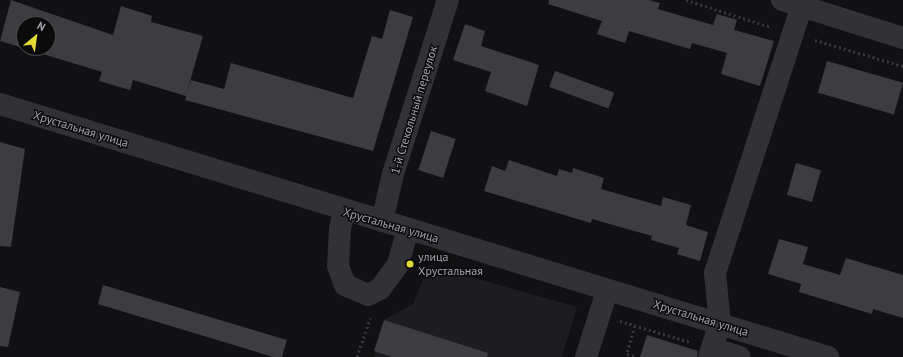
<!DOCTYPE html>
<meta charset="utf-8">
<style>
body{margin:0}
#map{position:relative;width:903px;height:357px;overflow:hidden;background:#111012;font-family:"PT Sans",sans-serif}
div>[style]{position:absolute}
.built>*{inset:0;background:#1d1c1e}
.building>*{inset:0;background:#3d3d41;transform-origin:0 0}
.path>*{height:2.5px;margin-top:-1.25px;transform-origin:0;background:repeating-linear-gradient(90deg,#38383d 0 2px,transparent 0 5px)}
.minor>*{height:22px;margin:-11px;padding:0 11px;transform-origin:11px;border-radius:11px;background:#323236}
.dots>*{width:11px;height:11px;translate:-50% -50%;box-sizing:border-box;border:2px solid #0c0b0c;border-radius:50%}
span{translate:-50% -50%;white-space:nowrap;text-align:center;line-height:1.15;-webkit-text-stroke:3px #0c0b0c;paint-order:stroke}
.street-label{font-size:12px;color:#a3a3b1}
.poi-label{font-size:12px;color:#a3a3b1}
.left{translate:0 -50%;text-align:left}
.north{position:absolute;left:16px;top:16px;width:40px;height:40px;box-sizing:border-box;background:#0c0b0c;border:1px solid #48484e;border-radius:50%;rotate:29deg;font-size:11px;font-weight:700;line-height:16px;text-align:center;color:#a3a3b1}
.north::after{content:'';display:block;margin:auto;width:14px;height:18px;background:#e3d937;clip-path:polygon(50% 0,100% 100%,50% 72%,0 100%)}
</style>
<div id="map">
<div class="built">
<div style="clip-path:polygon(429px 265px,577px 307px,562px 357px,374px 357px,384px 320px,413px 304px)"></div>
</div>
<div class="building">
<div style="clip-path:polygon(evenodd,11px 0,113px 35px,121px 6px,152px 16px,151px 22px,203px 36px,187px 92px,191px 80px,224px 89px,231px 63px,353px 98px,372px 36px,382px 39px,390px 10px,413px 17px,373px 151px,185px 100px,186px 96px,133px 80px,130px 90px,99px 81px,102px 72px,0 41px,11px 0,24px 24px,48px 24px,48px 48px,24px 48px,24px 24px)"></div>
<div style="clip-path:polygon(549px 0,649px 0,660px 3px,658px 9px,713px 25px,717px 14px,737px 20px,734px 30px,774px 41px,760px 86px,721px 74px,727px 53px,692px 43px,690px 49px,629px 31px,625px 43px,597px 34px,602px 21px,548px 4px)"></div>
<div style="clip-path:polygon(465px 24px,485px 31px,481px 46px,539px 65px,527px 106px,485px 91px,491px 72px,453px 60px)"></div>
<div style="left:827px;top:61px;width:79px;height:33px;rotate:16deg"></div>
<div style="left:555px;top:71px;width:63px;height:17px;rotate:20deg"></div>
<div style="left:431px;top:131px;width:26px;height:41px;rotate:18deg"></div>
<div style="clip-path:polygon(0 142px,25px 149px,11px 247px,0 246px)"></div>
<div style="clip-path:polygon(509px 160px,557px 176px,559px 169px,572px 173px,573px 168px,604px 178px,601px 189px,661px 206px,663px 197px,691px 205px,686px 225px,708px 232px,700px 261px,677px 254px,679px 248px,651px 240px,652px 236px,592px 219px,591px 223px,484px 191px,492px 166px,505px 171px)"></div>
<div style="left:796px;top:163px;width:26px;height:33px;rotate:16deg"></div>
<div style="clip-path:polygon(779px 239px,808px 247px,803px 264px,840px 275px,846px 258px,903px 275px,903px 318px,873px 309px,872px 314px,799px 292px,801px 284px,768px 274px)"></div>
<div style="clip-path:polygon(103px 285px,287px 340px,282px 357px,273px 357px,98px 304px)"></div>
<div style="clip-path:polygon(0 287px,20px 292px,8px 347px,0 346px)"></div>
<div style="clip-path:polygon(384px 320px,488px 353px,487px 357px,392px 357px,374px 351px)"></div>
<div style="clip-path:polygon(647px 335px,698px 351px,697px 357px,640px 357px)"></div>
</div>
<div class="path">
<div style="left:686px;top:0;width:89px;rotate:17.6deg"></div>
<div style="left:815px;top:40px;width:92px;rotate:16.5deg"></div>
<div style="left:620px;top:321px;width:73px;rotate:16.7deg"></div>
<div style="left:635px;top:326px;width:29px;rotate:106deg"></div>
<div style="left:627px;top:354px;width:10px;rotate:17deg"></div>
<div style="left:357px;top:357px;width:41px;rotate:-71.6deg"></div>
</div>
<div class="minor">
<div style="left:782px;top:0;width:127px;rotate:17.4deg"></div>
<div style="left:0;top:104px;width:866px;rotate:16.99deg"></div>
<div style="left:344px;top:211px;width:18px;rotate:103deg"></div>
<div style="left:340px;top:229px;width:37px;rotate:93deg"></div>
<div style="left:338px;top:266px;width:20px;rotate:70deg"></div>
<div style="left:345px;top:285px;width:25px;rotate:23deg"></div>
<div style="left:368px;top:295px;width:13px;rotate:-27deg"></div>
<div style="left:380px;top:289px;width:31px;rotate:-54deg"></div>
<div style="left:398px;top:264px;width:36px;rotate:-74deg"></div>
<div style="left:382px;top:221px;width:48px;rotate:-76.8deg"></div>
<div style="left:393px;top:174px;width:182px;rotate:-72.5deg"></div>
<div style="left:712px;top:348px;width:29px;rotate:18deg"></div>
<div style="left:586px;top:357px;width:69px;rotate:-72.3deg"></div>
<div style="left:709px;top:357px;width:35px;rotate:-72deg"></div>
<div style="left:720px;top:324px;width:51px;rotate:-95.6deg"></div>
<div style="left:715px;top:273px;width:281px;rotate:-72deg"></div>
</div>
<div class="dots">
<div style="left:410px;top:264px;background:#e3d937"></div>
</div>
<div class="street-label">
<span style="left:414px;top:110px;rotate:-73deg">1-й Стекольный переулок</span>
<span style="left:81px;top:129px;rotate:17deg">Хрустальная улица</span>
<span style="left:391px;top:225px;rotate:16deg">Хрустальная улица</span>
<span style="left:701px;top:318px;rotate:17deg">Хрустальная улица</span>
</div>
<div class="poi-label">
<span class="left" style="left:418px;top:264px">улица<br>Хрустальная</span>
</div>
<div class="north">N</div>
</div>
